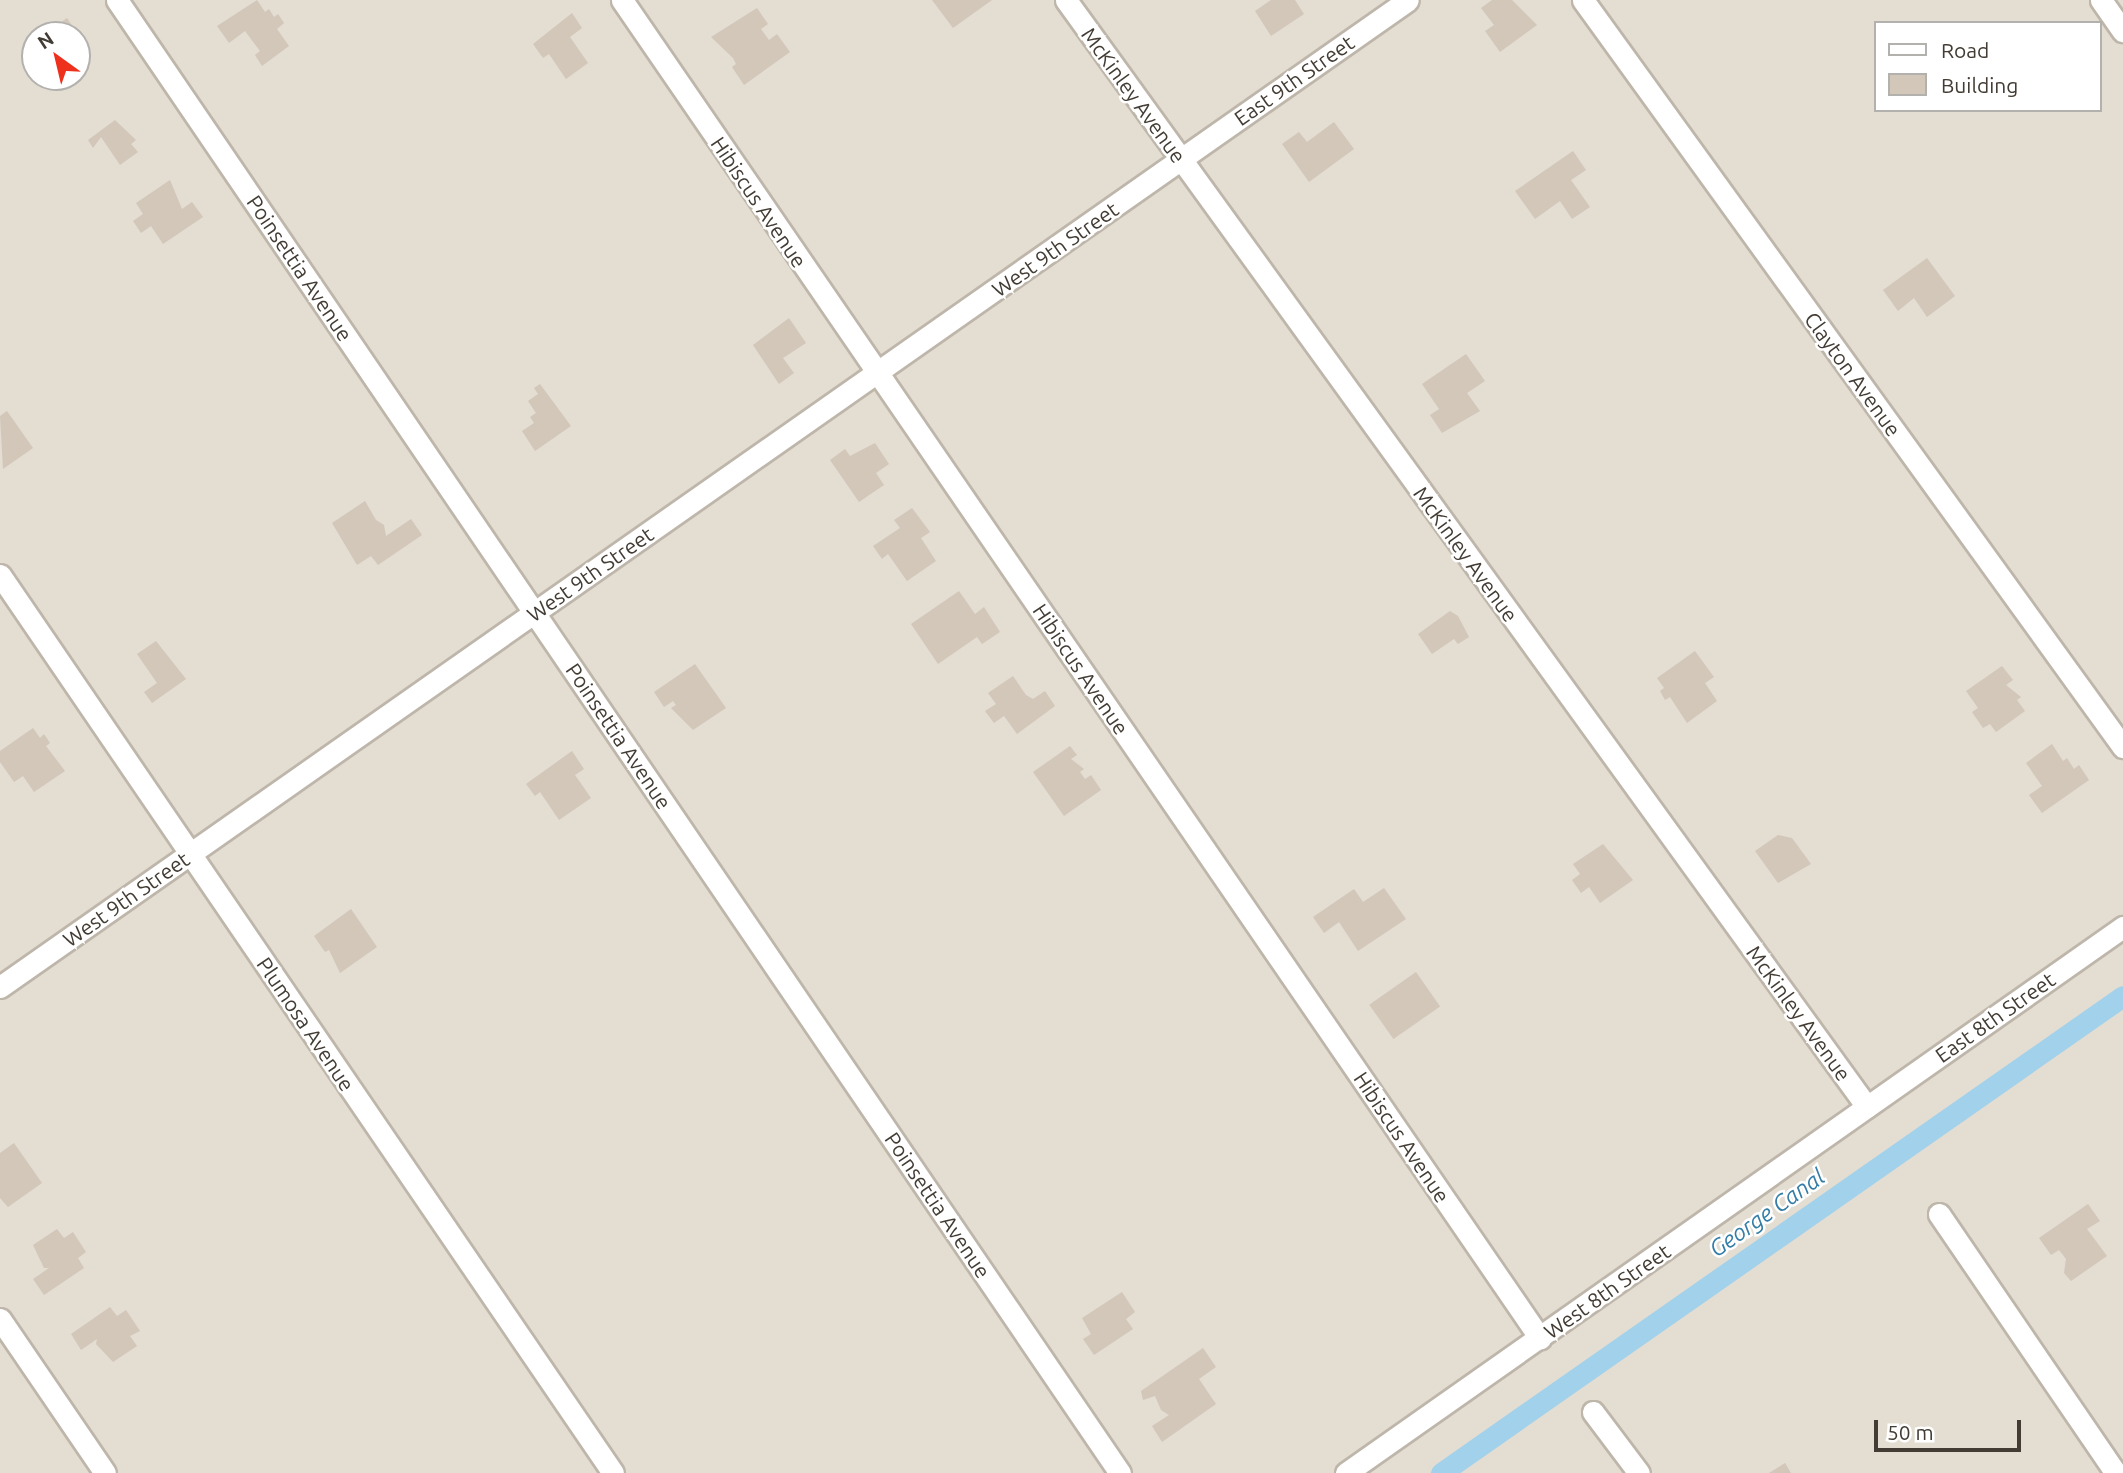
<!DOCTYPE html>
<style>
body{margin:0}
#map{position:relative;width:2123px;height:1473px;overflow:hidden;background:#f1ece3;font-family:Ubuntu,sans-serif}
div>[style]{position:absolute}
.residential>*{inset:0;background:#e4ddd2}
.canal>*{height:21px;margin:-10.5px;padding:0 10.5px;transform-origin:10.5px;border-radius:10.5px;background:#a2d1eb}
.building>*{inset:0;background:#d2c7b9;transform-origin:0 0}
.roads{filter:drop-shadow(2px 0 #beb6aa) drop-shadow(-2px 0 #beb6aa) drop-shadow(0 2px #beb6aa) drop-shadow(0 -2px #beb6aa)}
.street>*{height:21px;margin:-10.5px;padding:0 10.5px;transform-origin:10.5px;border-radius:10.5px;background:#fff}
span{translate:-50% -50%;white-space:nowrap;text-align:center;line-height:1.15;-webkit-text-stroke:5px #fff;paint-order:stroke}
.street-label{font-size:21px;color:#423c34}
.water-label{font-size:23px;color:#347da7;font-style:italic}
.legend{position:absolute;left:1874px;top:21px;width:228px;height:91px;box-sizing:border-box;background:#fff;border:2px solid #b3b1ae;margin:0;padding:9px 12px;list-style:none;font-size:21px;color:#423c34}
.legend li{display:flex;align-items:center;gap:14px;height:35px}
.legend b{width:35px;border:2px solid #b3b1ae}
.north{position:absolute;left:21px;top:21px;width:70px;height:70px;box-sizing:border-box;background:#fff;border:2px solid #b3b1ae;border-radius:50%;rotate:326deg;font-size:19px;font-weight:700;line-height:28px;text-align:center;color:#423c34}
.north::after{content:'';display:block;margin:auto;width:24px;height:32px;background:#ee311d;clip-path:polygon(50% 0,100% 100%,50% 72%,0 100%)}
.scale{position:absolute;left:1874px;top:1420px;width:147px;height:32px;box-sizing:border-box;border:4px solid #423c34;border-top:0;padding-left:9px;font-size:21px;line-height:24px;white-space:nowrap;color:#423c34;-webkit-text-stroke:5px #fff;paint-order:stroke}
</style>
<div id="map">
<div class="residential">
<div style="clip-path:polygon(evenodd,0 0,2123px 0,2123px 1473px,0 1473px,0 0,1876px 23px,2100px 23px,2100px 110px,1876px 110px,1876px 23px,0 0,35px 35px,77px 35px,77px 77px,35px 77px,35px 35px)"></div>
</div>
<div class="canal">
<div style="left:1441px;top:1473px;width:832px;rotate:-34.97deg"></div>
</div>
<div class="building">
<div style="clip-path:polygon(257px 0,265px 12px,269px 9px,274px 17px,278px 14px,284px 23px,277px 29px,289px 46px,262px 66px,255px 55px,260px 51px,245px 31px,229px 43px,217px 26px)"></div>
<div style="clip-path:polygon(932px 0,992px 0,953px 28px)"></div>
<div style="clip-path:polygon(1271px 0,1295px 0,1304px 14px,1271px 36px,1255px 11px)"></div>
<div style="clip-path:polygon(1492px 0,1512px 0,1537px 25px,1500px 52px,1485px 31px,1494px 25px,1481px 8px)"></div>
<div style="clip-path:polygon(757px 8px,768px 24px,761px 29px,769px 40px,777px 34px,790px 52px,744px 85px,732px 67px,736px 64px,733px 58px,711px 37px)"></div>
<div style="clip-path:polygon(572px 13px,582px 28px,570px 37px,588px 63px,566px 79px,549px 54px,543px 58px,533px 44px)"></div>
<div style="clip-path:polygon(67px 18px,77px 33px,43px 35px)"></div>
<div style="clip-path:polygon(35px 41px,35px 61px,26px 47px)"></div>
<div style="clip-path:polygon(77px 43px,89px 69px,56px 91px,46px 77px,77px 77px)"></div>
<div style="clip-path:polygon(115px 120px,136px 140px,131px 144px,138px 152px,120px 165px,101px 137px,93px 148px,88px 140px)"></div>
<div style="clip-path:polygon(1334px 122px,1354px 149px,1309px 182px,1282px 144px,1299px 132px,1307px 142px)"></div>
<div style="clip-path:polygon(1573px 151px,1586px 170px,1571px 180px,1590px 207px,1572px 219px,1560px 201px,1535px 219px,1515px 191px)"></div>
<div style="clip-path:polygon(170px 180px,182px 209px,192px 202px,203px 217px,163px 244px,151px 226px,141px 233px,133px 221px,143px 214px,136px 203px)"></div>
<div style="clip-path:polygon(1927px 258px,1955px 296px,1927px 317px,1914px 298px,1898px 311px,1883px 290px)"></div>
<div style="clip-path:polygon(789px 318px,806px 343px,783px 358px,794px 373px,779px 384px,753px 345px)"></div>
<div style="clip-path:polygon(1466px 354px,1485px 381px,1467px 393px,1480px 411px,1442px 433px,1430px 415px,1439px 409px,1422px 384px)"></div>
<div style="clip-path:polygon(540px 384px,571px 426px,535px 451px,522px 431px,534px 423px,530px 417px,536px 413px,528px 401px,538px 394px,534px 388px)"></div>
<div style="clip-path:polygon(7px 411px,33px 448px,3px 469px,0 416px)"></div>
<div style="clip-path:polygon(875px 443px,889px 464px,876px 473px,884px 485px,859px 502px,830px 460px,845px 449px,850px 456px)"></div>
<div style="clip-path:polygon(365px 501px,376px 520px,384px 525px,386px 536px,411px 519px,422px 535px,378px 565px,371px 556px,357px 565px,332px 523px)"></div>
<div style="clip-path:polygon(912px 508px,930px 532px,921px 538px,936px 561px,907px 581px,888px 554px,882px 559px,873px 546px,900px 528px,894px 520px)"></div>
<div style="clip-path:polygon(959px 591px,975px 614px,984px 607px,1000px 632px,982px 644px,977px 637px,938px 664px,911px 624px)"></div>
<div style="clip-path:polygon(1450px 611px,1458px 616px,1469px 637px,1458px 644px,1454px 639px,1432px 654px,1418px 634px)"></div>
<div style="clip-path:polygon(156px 641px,186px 679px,152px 703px,144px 692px,157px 683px,137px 654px)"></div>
<div style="clip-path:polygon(1695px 651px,1714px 677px,1705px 683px,1717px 701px,1687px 723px,1670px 697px,1665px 700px,1660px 691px,1664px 688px,1657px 678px)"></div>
<div style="clip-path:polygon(695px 664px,726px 708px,693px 730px,671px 708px,676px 705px,673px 701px,664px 707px,654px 692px)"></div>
<div style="clip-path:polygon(2002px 666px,2013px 680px,2006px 685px,2021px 697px,2017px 700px,2025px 711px,1996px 732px,1990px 724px,1983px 728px,1972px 712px,1978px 708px,1966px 691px)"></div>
<div style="clip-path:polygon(1013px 676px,1026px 695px,1033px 699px,1045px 691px,1055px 706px,1017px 734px,1004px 716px,994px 723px,985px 711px,996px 704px,988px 693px)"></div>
<div style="clip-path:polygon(33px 728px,40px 738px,44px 734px,50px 743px,46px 746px,65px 771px,34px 792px,23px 776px,14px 782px,0 762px,0 751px)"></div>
<div style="clip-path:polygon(2052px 744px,2063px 761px,2067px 758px,2074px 769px,2079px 765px,2089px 780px,2042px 813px,2029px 795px,2042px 786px,2026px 763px)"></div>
<div style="clip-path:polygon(1070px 746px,1077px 755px,1071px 759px,1084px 769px,1080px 772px,1085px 779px,1091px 775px,1101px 790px,1064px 816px,1033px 772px)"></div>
<div style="clip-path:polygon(572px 751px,584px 769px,575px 775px,591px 798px,559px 820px,540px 792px,535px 796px,526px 784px)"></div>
<div style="clip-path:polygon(1778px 835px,1792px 838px,1811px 864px,1778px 883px,1755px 851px)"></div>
<div style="clip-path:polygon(1603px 844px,1633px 880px,1600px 903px,1589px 887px,1581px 893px,1572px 880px,1580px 874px,1573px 864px)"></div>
<div style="clip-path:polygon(1384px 888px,1406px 919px,1358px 951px,1339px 922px,1324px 933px,1313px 917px,1354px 889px,1363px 902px)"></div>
<div style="clip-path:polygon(351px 909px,377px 947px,340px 973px,329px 950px,325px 952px,314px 936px)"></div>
<div style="left:1416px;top:972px;width:42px;height:57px;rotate:55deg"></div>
<div style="clip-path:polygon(14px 1143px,42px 1183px,8px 1207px,0 1198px,0 1153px)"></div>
<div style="clip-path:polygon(2088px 1204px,2100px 1221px,2087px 1229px,2107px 1256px,2071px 1281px,2064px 1273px,2066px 1259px,2059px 1250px,2051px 1255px,2039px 1238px)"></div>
<div style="clip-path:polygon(57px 1229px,64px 1238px,73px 1232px,86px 1252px,78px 1258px,84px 1268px,44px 1295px,33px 1279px,49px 1268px,44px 1268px,33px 1245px)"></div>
<div style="clip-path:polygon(1122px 1292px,1135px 1312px,1126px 1319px,1133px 1329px,1094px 1355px,1083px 1339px,1091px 1334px,1082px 1318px)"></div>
<div style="clip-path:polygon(110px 1307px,117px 1316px,126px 1310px,140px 1331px,130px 1336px,137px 1346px,113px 1362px,96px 1344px,97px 1339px,81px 1350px,71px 1334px)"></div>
<div style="clip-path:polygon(1203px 1348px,1216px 1367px,1199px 1379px,1216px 1404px,1162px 1442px,1152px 1426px,1169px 1415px,1161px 1410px,1155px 1396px,1143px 1400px,1141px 1391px)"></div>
<div style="clip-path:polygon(1785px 1463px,1791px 1473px,1769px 1473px)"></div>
</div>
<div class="roads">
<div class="street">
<div style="left:117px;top:0;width:1782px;rotate:55.75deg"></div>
<div style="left:622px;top:0;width:1623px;rotate:55.55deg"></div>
<div style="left:1066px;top:0;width:1366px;rotate:54.11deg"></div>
<div style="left:1583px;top:0;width:922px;rotate:54.14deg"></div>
<div style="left:2101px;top:0;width:38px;rotate:55deg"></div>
<div style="left:0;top:575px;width:1087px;rotate:55.68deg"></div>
<div style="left:0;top:987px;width:1719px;rotate:-35.03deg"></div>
<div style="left:1939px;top:1214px;width:314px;rotate:55.7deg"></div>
<div style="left:0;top:1319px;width:186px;rotate:55.7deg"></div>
<div style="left:1593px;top:1412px;width:76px;rotate:53deg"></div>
<div style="left:1346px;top:1473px;width:950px;rotate:-35.1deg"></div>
</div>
</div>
<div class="street-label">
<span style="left:1294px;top:80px;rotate:-35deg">East 9th Street</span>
<span style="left:1134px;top:95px;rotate:54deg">McKinley Avenue</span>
<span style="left:759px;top:202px;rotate:56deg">Hibiscus Avenue</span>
<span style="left:1055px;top:249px;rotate:-35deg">West 9th Street</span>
<span style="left:300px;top:268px;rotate:56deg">Poinsettia Avenue</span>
<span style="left:1853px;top:374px;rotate:54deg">Clayton Avenue</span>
<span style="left:1466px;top:554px;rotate:54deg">McKinley Avenue</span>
<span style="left:590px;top:574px;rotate:-35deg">West 9th Street</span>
<span style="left:1081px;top:669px;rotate:56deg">Hibiscus Avenue</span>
<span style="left:619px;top:736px;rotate:56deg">Poinsettia Avenue</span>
<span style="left:126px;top:899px;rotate:-35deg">West 9th Street</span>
<span style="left:1799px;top:1013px;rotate:54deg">McKinley Avenue</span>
<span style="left:1995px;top:1017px;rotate:-35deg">East 8th Street</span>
<span style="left:306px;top:1024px;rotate:56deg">Plumosa Avenue</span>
<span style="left:1402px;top:1137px;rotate:56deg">Hibiscus Avenue</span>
<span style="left:938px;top:1205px;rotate:56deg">Poinsettia Avenue</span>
<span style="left:1607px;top:1291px;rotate:-35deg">West 8th Street</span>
</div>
<div class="water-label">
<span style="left:1767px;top:1213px;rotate:-35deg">George Canal</span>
</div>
<ul class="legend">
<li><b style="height:9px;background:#fff"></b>Road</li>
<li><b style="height:19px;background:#d2c7b9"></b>Building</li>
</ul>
<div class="north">N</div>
<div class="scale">50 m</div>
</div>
